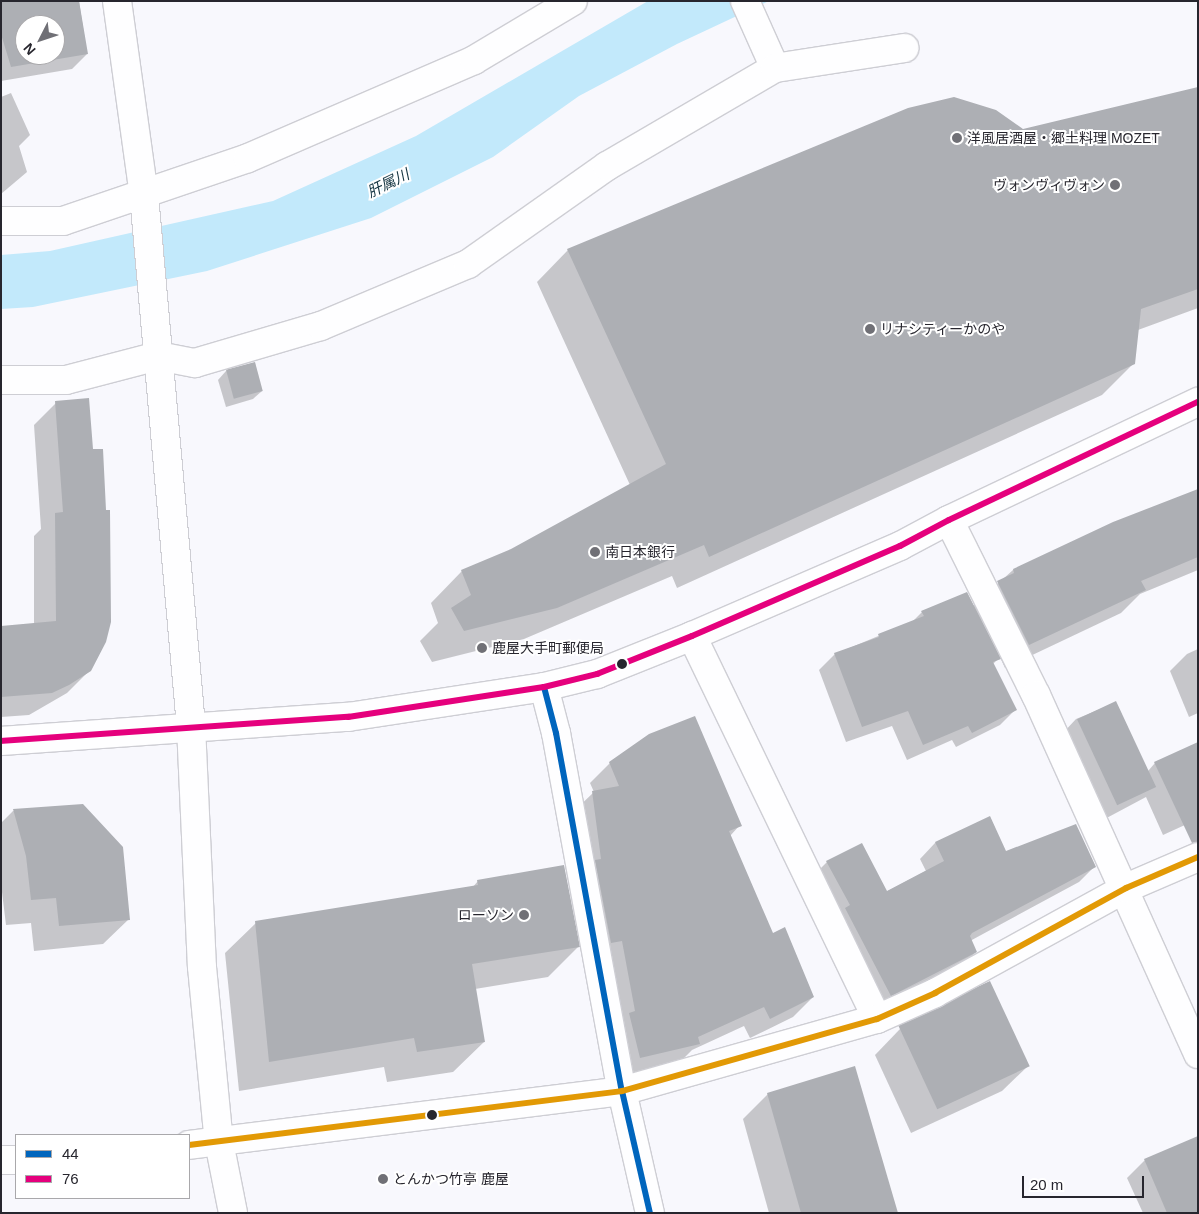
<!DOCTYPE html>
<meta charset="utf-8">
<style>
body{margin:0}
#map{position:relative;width:1199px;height:1214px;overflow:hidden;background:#f8f8fd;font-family:Arial,"Noto Sans JP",sans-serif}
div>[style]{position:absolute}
.water>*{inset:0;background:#c2e9fb}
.shadow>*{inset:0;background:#0003}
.building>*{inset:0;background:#adafb4;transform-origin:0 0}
.roads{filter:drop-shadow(1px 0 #ceced4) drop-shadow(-1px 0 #ceced4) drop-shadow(0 1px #ceced4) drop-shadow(0 -1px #ceced4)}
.minor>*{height:28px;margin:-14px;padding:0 14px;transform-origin:14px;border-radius:14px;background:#fefeff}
.highway>*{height:28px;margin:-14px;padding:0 14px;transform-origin:14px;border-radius:14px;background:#fefeff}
.bus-1>*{height:6px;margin:-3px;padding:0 3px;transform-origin:3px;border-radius:3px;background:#0065bd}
.bus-2>*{height:6px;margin:-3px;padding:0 3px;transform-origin:3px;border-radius:3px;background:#e5007d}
.bus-3>*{height:6px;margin:-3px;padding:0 3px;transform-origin:3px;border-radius:3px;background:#e29905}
.dots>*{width:14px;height:14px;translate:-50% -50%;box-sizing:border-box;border:2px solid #fff;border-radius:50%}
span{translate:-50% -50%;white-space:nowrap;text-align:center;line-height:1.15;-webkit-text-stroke:4px #fff;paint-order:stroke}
.poi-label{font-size:14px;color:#27262e}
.left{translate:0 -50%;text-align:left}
.right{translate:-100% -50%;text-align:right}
.water-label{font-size:15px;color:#153542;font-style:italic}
.frame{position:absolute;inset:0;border:2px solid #27262e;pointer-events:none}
.legend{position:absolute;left:15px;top:1134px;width:175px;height:65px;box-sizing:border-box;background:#fff;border:1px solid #a9a8ab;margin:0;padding:6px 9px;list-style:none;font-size:15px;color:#27262e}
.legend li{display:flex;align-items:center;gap:10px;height:25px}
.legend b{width:25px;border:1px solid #a9a8ab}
.north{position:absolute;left:15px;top:15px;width:50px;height:50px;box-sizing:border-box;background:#fff;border:1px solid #a9a8ab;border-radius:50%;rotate:229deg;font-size:14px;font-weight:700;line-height:20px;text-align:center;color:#27262e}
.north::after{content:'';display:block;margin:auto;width:18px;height:22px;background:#707076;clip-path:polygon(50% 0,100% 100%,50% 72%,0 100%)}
.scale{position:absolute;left:1022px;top:1176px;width:122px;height:22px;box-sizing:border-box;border:2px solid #27262e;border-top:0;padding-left:6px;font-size:15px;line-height:18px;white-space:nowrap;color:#27262e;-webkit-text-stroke:4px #fff;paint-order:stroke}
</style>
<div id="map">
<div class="water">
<div style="clip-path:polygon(648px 1px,769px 1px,677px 44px,579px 96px,493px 157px,371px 218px,207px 271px,33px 307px,1px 309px,1px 255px,50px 251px,273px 201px,416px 136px)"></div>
</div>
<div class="shadow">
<div style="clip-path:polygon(evenodd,1px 1px,79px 1px,87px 54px,72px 69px,1px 81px,1px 1px,25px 25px,55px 25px,55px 55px,25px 55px,25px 25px)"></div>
<div style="clip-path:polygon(1198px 88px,1198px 308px,1138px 330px,1134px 363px,1102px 395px,677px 588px,672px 576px,524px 639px,432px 662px,420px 641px,438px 623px,431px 603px,462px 571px,511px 551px,630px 485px,537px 282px,568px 250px,1023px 131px)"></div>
<div style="clip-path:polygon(11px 93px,30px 135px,19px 146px,27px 172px,1px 194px,1px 97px)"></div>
<div style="clip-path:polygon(254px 363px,262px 391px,253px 399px,226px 407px,218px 380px,226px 371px)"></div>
<div style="clip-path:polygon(56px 403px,90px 670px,67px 693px,29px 715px,1px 717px,1px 628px,34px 624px,34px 536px,41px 529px,34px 425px)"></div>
<div style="clip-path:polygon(1198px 491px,1198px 570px,1140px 594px,1121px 613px,1005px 668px,1000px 657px,992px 665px,1016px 709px,1000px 725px,956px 747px,952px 740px,907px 760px,892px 726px,846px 742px,819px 670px,835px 654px,912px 622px,922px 612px,973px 606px,1013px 570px,1114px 524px)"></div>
<div style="clip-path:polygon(1198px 649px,1198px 713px,1189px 717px,1170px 671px,1187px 654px)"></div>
<div style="clip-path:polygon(1115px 703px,1148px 771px,1155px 763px,1198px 819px,1163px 835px,1146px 797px,1101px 821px,1062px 734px,1076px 719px)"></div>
<div style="clip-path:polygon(610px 763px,740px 825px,730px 836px,772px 934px,813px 997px,793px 1017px,750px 1038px,744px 1026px,692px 1050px,679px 1063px,620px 1077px,573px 812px,594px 792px,590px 783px)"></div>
<div style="clip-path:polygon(83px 805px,129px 919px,103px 944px,34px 951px,31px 923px,6px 925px,1px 884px,1px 823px,13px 811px)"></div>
<div style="clip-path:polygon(990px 817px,1005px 852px,1094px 867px,1079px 882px,970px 941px,976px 952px,960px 968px,875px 1010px,811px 878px,827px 862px,886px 892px,926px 871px,920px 859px,935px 843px)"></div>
<div style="clip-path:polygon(478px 881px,578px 947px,548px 977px,475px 989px,484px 1042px,453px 1072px,387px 1082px,384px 1067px,239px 1091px,225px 953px,256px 923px,472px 888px)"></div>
<div style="clip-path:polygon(989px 982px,1028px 1066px,1002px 1091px,911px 1133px,875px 1055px,900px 1029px)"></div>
<div style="clip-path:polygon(768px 1094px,896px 1213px,769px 1213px,743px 1119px)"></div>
<div style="clip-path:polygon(1145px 1160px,1198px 1213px,1143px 1213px,1127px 1178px)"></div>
</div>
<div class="building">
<div style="clip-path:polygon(evenodd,1px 1px,79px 1px,88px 54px,11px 67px,1px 34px,1px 1px,25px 25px,55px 25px,55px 55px,25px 55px,25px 25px)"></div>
<div style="clip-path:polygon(1198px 87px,1198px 289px,1141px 309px,1135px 364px,709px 557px,704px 545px,557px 608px,464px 631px,451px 608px,471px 595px,461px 570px,511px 549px,666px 464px,567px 249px,908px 108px,954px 97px,996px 110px,1023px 129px)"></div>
<div style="left:255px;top:362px;width:30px;height:30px;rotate:75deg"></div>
<div style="clip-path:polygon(89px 398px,93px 449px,103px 449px,106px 510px,110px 510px,111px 622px,106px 642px,91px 671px,69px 685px,52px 693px,1px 697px,1px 626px,56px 621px,55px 513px,63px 512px,55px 401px)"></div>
<div style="clip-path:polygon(1198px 489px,1198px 557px,1141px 581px,1146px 590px,1029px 645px,997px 581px,1014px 573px,1013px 569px,1113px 522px)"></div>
<div style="clip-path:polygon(967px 592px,1001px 659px,993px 662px,1017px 710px,972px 733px,968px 726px,923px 745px,908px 711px,862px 727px,834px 653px,879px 637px,878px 634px,924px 616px,921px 611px)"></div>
<div style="left:1116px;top:701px;width:95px;height:43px;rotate:65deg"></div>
<div style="clip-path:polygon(695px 716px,742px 826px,729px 831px,773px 933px,785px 927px,814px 997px,770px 1019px,764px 1007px,698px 1037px,700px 1044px,640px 1058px,629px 1013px,635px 1011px,622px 941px,611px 943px,595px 860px,601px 859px,592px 791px,619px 786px,609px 762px,649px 734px)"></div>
<div style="clip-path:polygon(1198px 742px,1198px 842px,1192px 843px,1154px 762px)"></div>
<div style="clip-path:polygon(83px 804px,123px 847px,130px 920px,59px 926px,56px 898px,31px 900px,26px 856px,13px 809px)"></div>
<div style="clip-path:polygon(990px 816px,1006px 851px,1076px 824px,1096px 867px,972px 933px,970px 936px,977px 952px,891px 996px,845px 908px,850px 905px,826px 861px,862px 843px,887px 891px,944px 861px,935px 842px)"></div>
<div style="clip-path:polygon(564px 865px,580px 947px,472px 964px,485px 1042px,417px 1052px,414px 1038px,269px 1062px,255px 921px,478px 885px,477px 880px)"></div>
<div style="left:990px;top:981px;width:94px;height:102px;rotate:65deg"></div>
<div style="clip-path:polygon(855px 1066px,898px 1213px,801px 1213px,767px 1093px)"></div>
<div style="clip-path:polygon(1198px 1136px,1198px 1213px,1167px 1213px,1144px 1159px)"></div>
</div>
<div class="roads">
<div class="minor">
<div style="left:117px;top:1px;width:196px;rotate:82.1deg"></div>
<div style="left:144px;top:195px;width:533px;rotate:84.94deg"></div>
<div style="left:191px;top:726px;width:241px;rotate:87.4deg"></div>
<div style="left:202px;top:967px;width:176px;rotate:84.5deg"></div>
<div style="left:219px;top:1142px;width:72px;rotate:78.8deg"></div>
<div style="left:745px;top:1px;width:73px;rotate:65.9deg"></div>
<div style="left:1px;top:221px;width:62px"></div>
<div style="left:63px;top:221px;width:195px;rotate:-18.8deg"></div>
<div style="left:248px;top:158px;width:246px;rotate:-23.4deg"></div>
<div style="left:474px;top:60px;width:115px;rotate:-30.8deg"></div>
<div style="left:1px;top:380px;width:65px"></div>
<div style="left:66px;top:380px;width:95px;rotate:-14.6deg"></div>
<div style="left:158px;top:356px;width:38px;rotate:11deg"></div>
<div style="left:195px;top:363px;width:131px;rotate:-16.4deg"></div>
<div style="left:321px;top:326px;width:160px;rotate:-22.9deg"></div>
<div style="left:468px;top:264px;width:170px;rotate:-35.2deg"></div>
<div style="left:607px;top:166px;width:194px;rotate:-30.3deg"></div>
<div style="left:775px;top:68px;width:131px;rotate:-8.8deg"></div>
<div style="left:949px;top:520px;width:195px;rotate:63.6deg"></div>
<div style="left:1036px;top:695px;width:394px;rotate:65.7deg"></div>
<div style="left:692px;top:636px;width:425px;rotate:64.2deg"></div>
<div style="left:544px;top:687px;width:48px;rotate:75.4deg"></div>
<div style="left:556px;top:733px;width:364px;rotate:79.6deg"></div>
<div style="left:622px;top:1091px;width:125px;rotate:77.1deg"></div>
<div style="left:189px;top:1145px;width:436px;rotate:-7.1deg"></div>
<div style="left:622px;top:1091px;width:265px;rotate:-15.8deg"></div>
<div style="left:877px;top:1019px;width:64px;rotate:-24.1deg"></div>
<div style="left:935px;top:993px;width:218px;rotate:-28.8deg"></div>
<div style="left:1126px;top:888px;width:78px;rotate:-23.3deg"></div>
<div style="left:1px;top:1160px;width:15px"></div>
</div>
<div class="highway">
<div style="left:1px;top:741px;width:348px;rotate:-4deg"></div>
<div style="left:348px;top:717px;width:198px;rotate:-8.7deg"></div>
<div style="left:544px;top:687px;width:55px;rotate:-13.8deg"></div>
<div style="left:597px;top:674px;width:102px;rotate:-21.8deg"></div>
<div style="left:692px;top:636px;width:227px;rotate:-23.4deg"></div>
<div style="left:900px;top:546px;width:55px;rotate:-28deg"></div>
<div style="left:949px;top:520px;width:276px;rotate:-25.4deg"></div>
</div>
</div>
<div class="bus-1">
<div style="left:544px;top:687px;width:48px;rotate:75.4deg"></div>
<div style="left:556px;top:733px;width:364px;rotate:79.6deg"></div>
<div style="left:622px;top:1091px;width:125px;rotate:77.1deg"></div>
</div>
<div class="bus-2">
<div style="left:1px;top:741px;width:348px;rotate:-4deg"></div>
<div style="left:348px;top:717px;width:198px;rotate:-8.7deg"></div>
<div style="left:544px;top:687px;width:55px;rotate:-13.8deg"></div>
<div style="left:597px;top:674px;width:102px;rotate:-21.8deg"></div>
<div style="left:692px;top:636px;width:227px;rotate:-23.4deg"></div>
<div style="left:900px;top:546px;width:55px;rotate:-28deg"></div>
<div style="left:949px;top:520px;width:276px;rotate:-25.4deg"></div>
</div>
<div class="bus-3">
<div style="left:189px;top:1145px;width:436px;rotate:-7.1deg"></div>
<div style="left:622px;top:1091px;width:265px;rotate:-15.8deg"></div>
<div style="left:877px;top:1019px;width:64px;rotate:-24.1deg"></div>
<div style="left:935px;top:993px;width:218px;rotate:-28.8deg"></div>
<div style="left:1126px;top:888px;width:78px;rotate:-23.3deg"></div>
</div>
<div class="dots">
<div style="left:957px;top:138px;background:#707076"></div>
<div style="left:1115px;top:185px;background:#707076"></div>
<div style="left:870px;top:329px;background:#707076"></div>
<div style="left:595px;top:552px;background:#707076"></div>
<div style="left:482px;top:648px;background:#707076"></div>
<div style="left:622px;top:664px;background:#27262e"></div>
<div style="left:524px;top:915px;background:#707076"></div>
<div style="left:432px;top:1115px;background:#27262e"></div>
<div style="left:383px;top:1179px;background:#707076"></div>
</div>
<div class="poi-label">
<span class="left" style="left:967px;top:138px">洋風居酒屋・郷土料理 MOZET</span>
<span class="right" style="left:1105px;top:185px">ヴォンヴィヴォン</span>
<span class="left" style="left:880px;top:329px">リナシティーかのや</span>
<span class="left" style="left:605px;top:552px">南日本銀行</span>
<span class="left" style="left:492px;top:648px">鹿屋大手町郵便局</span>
<span class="right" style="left:514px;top:915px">ローソン</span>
<span class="left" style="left:393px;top:1179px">とんかつ竹亭 鹿屋</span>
</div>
<div class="water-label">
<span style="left:388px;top:183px;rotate:-26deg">肝属川</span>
</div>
<div class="frame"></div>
<ul class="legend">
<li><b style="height:6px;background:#0065bd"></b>44</li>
<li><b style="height:6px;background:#e5007d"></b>76</li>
</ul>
<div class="north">N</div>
<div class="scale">20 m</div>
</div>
